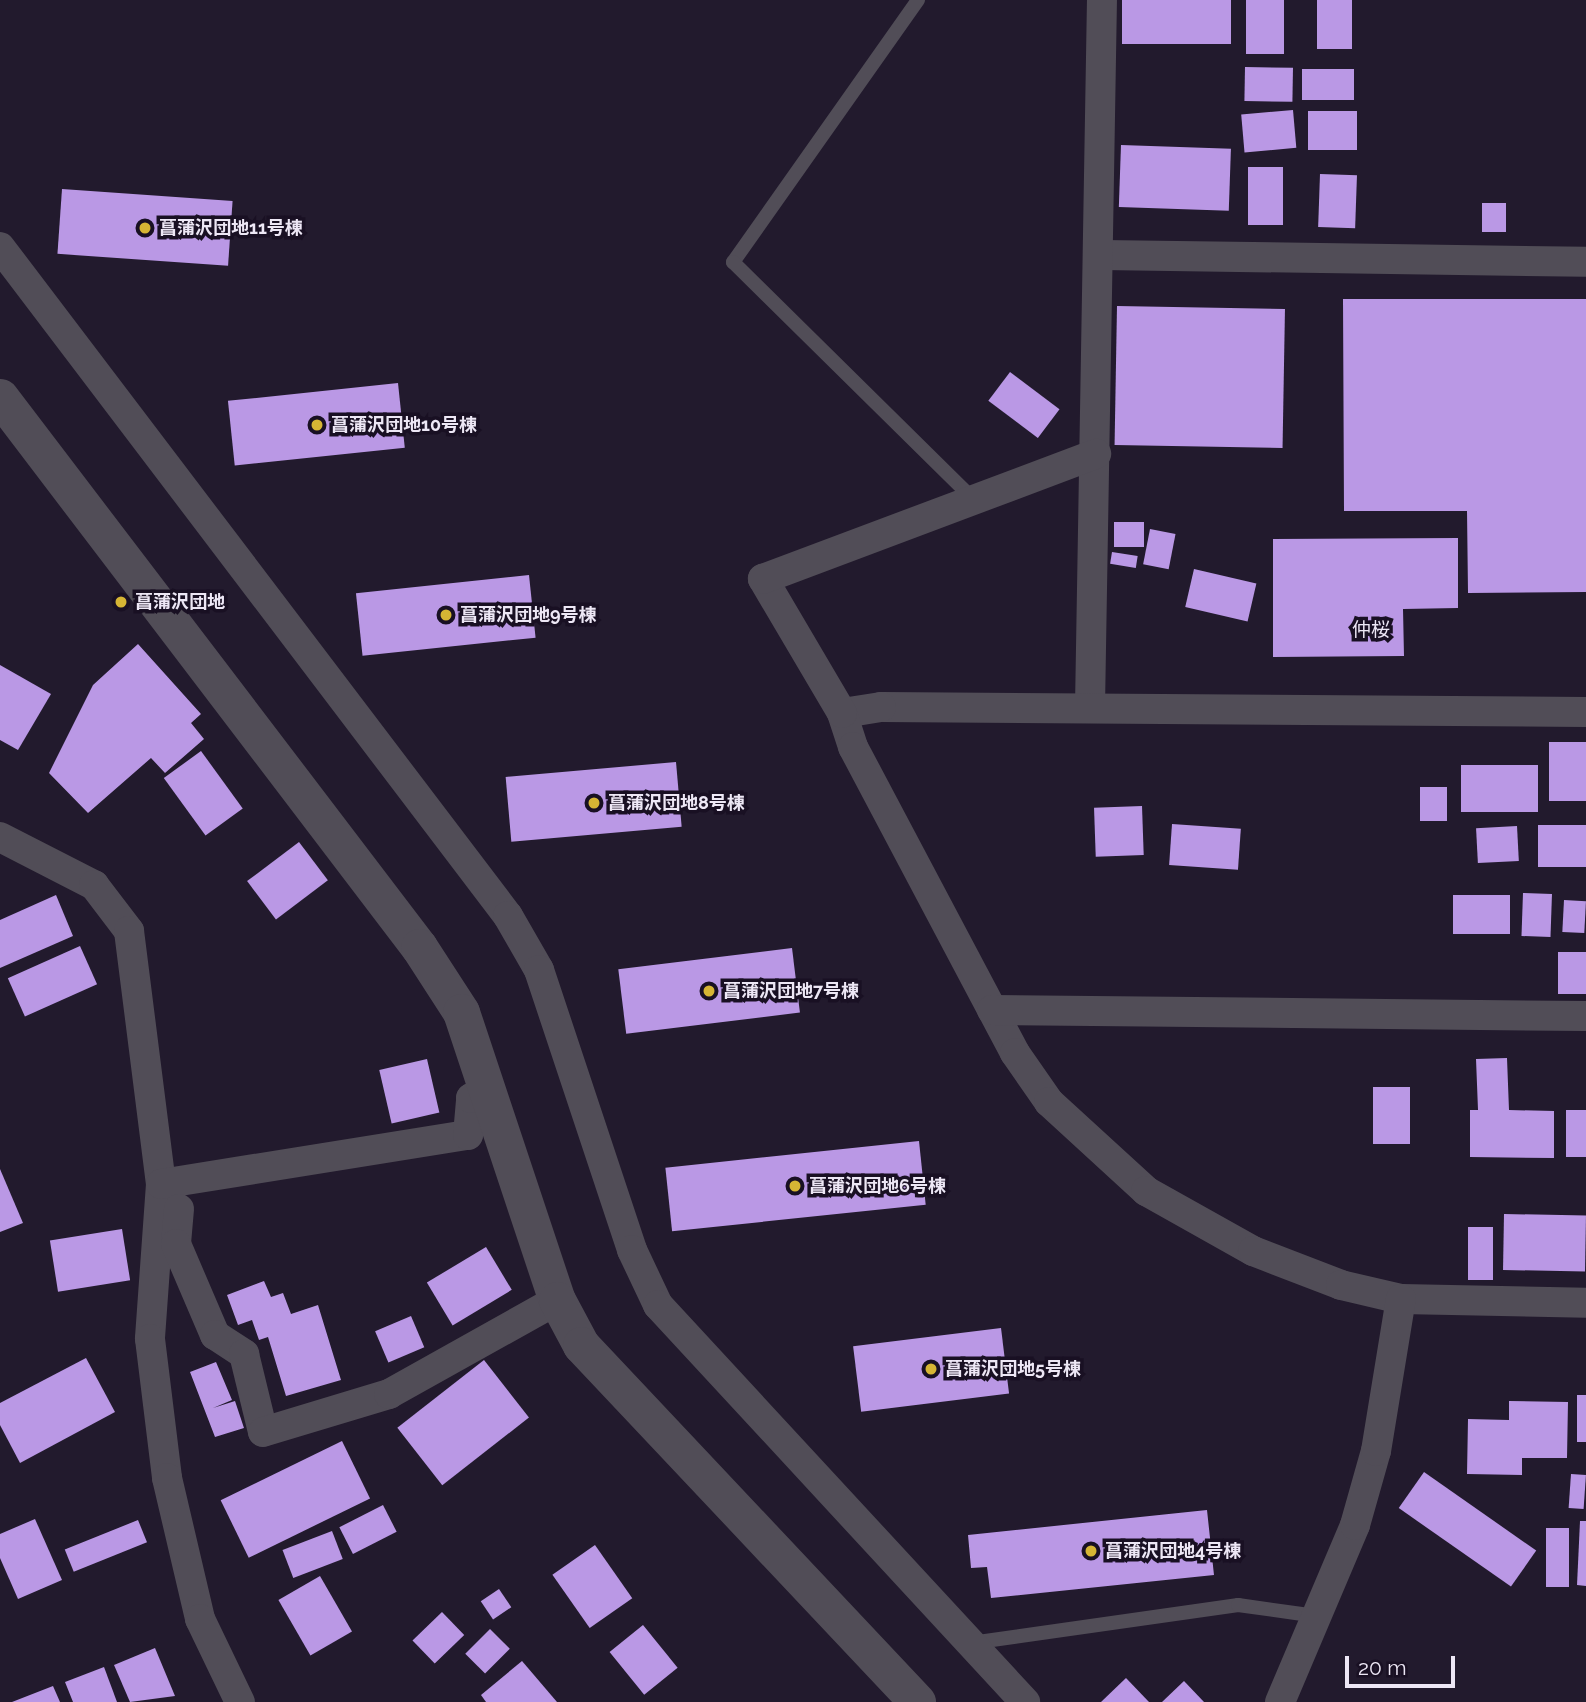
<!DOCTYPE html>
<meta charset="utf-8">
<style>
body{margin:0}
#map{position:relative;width:1586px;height:1702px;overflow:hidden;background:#221a2d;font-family:Raleway,"Noto Sans JP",sans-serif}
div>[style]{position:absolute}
.building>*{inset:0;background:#ba98e5;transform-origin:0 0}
.service>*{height:14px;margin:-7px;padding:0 7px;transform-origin:7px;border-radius:7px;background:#514d57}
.minor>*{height:30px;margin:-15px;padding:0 15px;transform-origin:15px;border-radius:15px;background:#514d57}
.tertiary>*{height:37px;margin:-18.5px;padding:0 18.5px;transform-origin:18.5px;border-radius:18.5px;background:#514d57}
.dots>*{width:19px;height:19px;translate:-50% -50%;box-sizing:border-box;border:4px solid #191023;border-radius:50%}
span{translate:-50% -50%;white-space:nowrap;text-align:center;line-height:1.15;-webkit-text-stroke:7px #191023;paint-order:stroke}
.poi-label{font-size:18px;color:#ede7f5;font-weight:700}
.left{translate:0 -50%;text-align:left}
.neighbourhood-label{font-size:19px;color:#ede7f5}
.scale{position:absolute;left:1345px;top:1656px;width:110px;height:32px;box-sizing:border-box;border:4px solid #ede7f5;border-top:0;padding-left:9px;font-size:21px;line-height:24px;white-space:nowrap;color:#ede7f5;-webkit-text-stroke:5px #191023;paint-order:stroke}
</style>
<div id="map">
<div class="building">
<div style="left:1122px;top:0;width:109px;height:44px"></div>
<div style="left:1246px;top:0;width:38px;height:54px"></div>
<div style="left:1317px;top:0;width:35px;height:49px"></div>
<div style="left:1245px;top:67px;width:48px;height:34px;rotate:1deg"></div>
<div style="left:1302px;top:69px;width:52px;height:31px"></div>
<div style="left:1293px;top:110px;width:38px;height:52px;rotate:85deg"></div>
<div style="left:1308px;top:111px;width:49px;height:39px"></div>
<div style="left:1121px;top:145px;width:110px;height:62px;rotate:2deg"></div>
<div style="left:1283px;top:167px;width:58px;height:35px;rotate:90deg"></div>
<div style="left:1320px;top:174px;width:37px;height:53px;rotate:2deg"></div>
<div style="left:62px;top:189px;width:171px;height:65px;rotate:4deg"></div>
<div style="left:1482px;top:203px;width:24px;height:29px"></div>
<div style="clip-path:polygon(1343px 299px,1586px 299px,1586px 592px,1468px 593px,1467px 511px,1344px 511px)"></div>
<div style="left:1117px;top:306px;width:168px;height:139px;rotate:1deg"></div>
<div style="left:1010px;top:372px;width:62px;height:36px;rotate:37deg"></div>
<div style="left:398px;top:383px;width:65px;height:171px;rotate:84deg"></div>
<div style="left:1144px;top:522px;width:25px;height:30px;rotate:90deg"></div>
<div style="left:1150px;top:529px;width:26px;height:36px;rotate:11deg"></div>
<div style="clip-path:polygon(1458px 538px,1458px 608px,1403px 609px,1404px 656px,1273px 657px,1273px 539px)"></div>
<div style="left:1112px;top:552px;width:26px;height:12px;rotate:9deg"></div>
<div style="left:1194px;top:569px;width:64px;height:39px;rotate:13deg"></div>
<div style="left:529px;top:575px;width:63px;height:174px;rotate:84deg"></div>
<div style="clip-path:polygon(138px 644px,201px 714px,191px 723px,204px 739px,165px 773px,151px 758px,88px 813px,49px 773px,93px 685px)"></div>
<div style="clip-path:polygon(0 665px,51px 694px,18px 750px,0 740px)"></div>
<div style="left:1549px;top:742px;width:37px;height:59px"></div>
<div style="left:201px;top:751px;width:71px;height:46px;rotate:54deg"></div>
<div style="left:676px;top:762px;width:65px;height:171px;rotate:85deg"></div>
<div style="left:1538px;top:765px;width:47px;height:77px;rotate:90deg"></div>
<div style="left:1420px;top:787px;width:27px;height:34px"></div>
<div style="left:1142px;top:806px;width:49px;height:48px;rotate:88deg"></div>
<div style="left:1172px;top:824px;width:69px;height:41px;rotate:4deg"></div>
<div style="left:1538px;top:825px;width:48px;height:42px"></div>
<div style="left:1517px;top:826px;width:35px;height:41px;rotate:87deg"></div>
<div style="left:299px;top:842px;width:48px;height:65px;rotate:53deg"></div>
<div style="left:1523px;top:893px;width:29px;height:43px;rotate:2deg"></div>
<div style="clip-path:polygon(56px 895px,73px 936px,0 968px,0 920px)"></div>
<div style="left:1453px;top:895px;width:57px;height:39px"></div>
<div style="left:1564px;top:900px;width:22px;height:32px;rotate:3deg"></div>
<div style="left:80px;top:946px;width:42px;height:79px;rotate:66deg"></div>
<div style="left:792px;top:948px;width:65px;height:175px;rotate:83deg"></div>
<div style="left:1558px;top:952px;width:28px;height:42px"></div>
<div style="clip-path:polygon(1507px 1058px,1509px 1110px,1554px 1111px,1554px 1158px,1470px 1157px,1470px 1110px,1478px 1110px,1476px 1059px)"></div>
<div style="left:427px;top:1059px;width:55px;height:49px;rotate:77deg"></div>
<div style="left:1373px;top:1087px;width:37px;height:57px"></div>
<div style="left:1566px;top:1110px;width:20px;height:47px"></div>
<div style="left:919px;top:1141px;width:64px;height:255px;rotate:84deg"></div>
<div style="clip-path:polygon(0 1169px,23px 1223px,0 1232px)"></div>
<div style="left:1504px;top:1214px;width:82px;height:56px;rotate:1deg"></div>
<div style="left:1468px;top:1227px;width:25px;height:53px"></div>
<div style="left:122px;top:1229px;width:52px;height:73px;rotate:81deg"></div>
<div style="left:486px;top:1247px;width:50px;height:69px;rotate:59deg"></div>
<div style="clip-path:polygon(264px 1281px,271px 1297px,283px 1293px,291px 1314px,318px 1305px,341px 1380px,286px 1396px,268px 1337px,259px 1340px,252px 1320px,238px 1325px,227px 1295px)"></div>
<div style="left:411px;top:1316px;width:34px;height:39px;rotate:67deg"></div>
<div style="left:1001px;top:1328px;width:66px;height:149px;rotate:83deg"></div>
<div style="clip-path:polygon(86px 1358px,115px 1412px,20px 1463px,0 1425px,0 1403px)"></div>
<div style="left:484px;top:1360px;width:73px;height:110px;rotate:52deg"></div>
<div style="clip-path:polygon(216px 1362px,232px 1400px,213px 1408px,235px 1401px,244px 1428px,215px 1437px,190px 1372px)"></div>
<div style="left:1577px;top:1395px;width:9px;height:47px"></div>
<div style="clip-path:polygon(1509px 1401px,1568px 1402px,1567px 1458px,1522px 1458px,1522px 1475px,1467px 1474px,1468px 1419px,1509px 1420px)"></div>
<div style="left:342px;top:1441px;width:64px;height:135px;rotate:64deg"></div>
<div style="left:1424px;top:1472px;width:137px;height:44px;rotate:35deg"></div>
<div style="left:1571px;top:1474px;width:15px;height:34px;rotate:4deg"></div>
<div style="left:383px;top:1505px;width:30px;height:49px;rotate:63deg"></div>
<div style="clip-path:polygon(1207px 1510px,1214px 1575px,991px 1598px,987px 1567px,971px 1568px,968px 1535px)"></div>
<div style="clip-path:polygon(35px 1519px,62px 1580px,18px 1599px,0 1558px,0 1534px)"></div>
<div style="left:138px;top:1520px;width:24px;height:79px;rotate:68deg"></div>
<div style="clip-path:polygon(1580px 1521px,1586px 1521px,1586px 1586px,1577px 1585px)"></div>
<div style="left:1546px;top:1528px;width:23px;height:59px"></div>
<div style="left:332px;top:1531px;width:30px;height:53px;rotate:69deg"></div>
<div style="left:595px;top:1545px;width:65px;height:52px;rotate:55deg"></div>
<div style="left:320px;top:1576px;width:64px;height:48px;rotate:60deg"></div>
<div style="left:499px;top:1589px;width:22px;height:22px;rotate:56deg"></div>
<div style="left:442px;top:1612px;width:32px;height:41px;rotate:46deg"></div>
<div style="left:643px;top:1625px;width:55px;height:43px;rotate:51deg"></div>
<div style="left:490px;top:1629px;width:28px;height:35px;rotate:45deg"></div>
<div style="clip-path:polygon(155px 1648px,175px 1696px,130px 1702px,114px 1665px)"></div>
<div style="clip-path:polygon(522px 1661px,557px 1702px,486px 1702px,481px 1695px)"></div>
<div style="clip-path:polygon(104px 1667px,117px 1702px,73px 1702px,65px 1682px)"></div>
<div style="clip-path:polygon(1126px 1678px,1149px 1702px,1101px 1702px)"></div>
<div style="clip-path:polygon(1184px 1681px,1204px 1702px,1162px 1702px)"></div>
<div style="clip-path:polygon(53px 1686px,60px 1702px,12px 1702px)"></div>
</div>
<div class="service">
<div style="left:918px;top:0;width:321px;rotate:125.2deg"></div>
<div style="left:733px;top:262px;width:336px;rotate:44.6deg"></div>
<div style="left:971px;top:1643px;width:270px;rotate:-8.1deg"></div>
<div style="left:1238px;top:1605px;width:79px;rotate:8deg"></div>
</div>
<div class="minor">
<div style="left:0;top:247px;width:840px;rotate:52.79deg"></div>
<div style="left:508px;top:916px;width:62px;rotate:60.1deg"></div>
<div style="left:539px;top:970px;width:295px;rotate:71.6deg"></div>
<div style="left:632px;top:1250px;width:61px;rotate:64.7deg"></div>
<div style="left:658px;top:1305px;width:541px;rotate:47.25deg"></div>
<div style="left:1102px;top:255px;width:484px;rotate:0.8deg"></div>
<div style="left:1090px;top:707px;width:707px;rotate:-89.03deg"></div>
<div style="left:1586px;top:712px;width:705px;rotate:-179.59deg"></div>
<div style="left:881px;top:707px;width:39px;rotate:171deg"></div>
<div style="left:842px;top:713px;width:36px;rotate:72deg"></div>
<div style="left:853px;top:747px;width:346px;rotate:62.1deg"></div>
<div style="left:1015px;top:1053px;width:60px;rotate:55.2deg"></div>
<div style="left:1049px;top:1102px;width:132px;rotate:42.5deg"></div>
<div style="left:1146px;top:1191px;width:123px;rotate:29.3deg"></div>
<div style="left:1253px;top:1251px;width:94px;rotate:21.1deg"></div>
<div style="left:1341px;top:1285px;width:62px;rotate:13.1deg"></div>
<div style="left:1401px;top:1299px;width:185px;rotate:1.2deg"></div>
<div style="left:842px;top:713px;width:156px;rotate:-120.5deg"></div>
<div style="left:763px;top:579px;width:356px;rotate:-20.6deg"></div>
<div style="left:0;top:837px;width:106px;rotate:27.1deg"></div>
<div style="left:94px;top:885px;width:58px;rotate:52.7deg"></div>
<div style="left:129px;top:931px;width:255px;rotate:82.8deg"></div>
<div style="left:161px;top:1184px;width:155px;rotate:94.1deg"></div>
<div style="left:150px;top:1339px;width:140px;rotate:83deg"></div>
<div style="left:167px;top:1478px;width:145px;rotate:76.8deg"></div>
<div style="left:200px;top:1619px;width:92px;rotate:64.3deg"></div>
<div style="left:992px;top:1010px;width:594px;rotate:0.58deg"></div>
<div style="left:161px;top:1184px;width:311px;rotate:-9.1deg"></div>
<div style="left:468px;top:1135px;width:37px;rotate:-85deg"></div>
<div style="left:471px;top:1098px;width:21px;rotate:-28deg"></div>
<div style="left:179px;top:1209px;width:35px;rotate:95deg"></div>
<div style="left:176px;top:1244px;width:99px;rotate:66.8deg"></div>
<div style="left:215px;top:1335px;width:35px;rotate:33deg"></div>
<div style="left:244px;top:1354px;width:80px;rotate:76.3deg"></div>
<div style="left:263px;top:1432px;width:132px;rotate:-16.8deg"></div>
<div style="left:389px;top:1394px;width:193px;rotate:-29.2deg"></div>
<div style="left:1280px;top:1702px;width:192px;rotate:-67deg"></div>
<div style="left:1355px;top:1525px;width:77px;rotate:-74.2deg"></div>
<div style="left:1376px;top:1451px;width:154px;rotate:-80.7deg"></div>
</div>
<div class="tertiary">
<div style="left:0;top:397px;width:691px;rotate:52.7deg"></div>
<div style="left:419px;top:947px;width:77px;rotate:57.1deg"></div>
<div style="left:461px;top:1012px;width:304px;rotate:71.6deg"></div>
<div style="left:557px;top:1300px;width:51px;rotate:61.9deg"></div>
<div style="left:581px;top:1345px;width:490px;rotate:46.7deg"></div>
</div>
<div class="dots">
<div style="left:145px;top:228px;background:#d6b534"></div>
<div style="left:317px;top:425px;background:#d6b534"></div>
<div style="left:121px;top:602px;background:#d6b534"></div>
<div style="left:446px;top:615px;background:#d6b534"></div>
<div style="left:594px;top:803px;background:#d6b534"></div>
<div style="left:709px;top:991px;background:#d6b534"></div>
<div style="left:795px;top:1186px;background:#d6b534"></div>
<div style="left:931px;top:1369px;background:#d6b534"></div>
<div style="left:1091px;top:1551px;background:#d6b534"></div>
</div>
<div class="poi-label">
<span class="left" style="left:159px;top:228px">菖蒲沢団地11号棟</span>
<span class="left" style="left:331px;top:425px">菖蒲沢団地10号棟</span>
<span class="left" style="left:135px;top:602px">菖蒲沢団地</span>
<span class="left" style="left:460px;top:615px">菖蒲沢団地9号棟</span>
<span class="left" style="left:608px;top:803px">菖蒲沢団地8号棟</span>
<span class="left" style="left:723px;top:991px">菖蒲沢団地7号棟</span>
<span class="left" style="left:809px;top:1186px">菖蒲沢団地6号棟</span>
<span class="left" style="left:945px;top:1369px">菖蒲沢団地5号棟</span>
<span class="left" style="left:1105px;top:1551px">菖蒲沢団地4号棟</span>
</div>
<div class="neighbourhood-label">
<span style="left:1371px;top:630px">仲桜</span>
</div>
<div class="scale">20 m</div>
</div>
